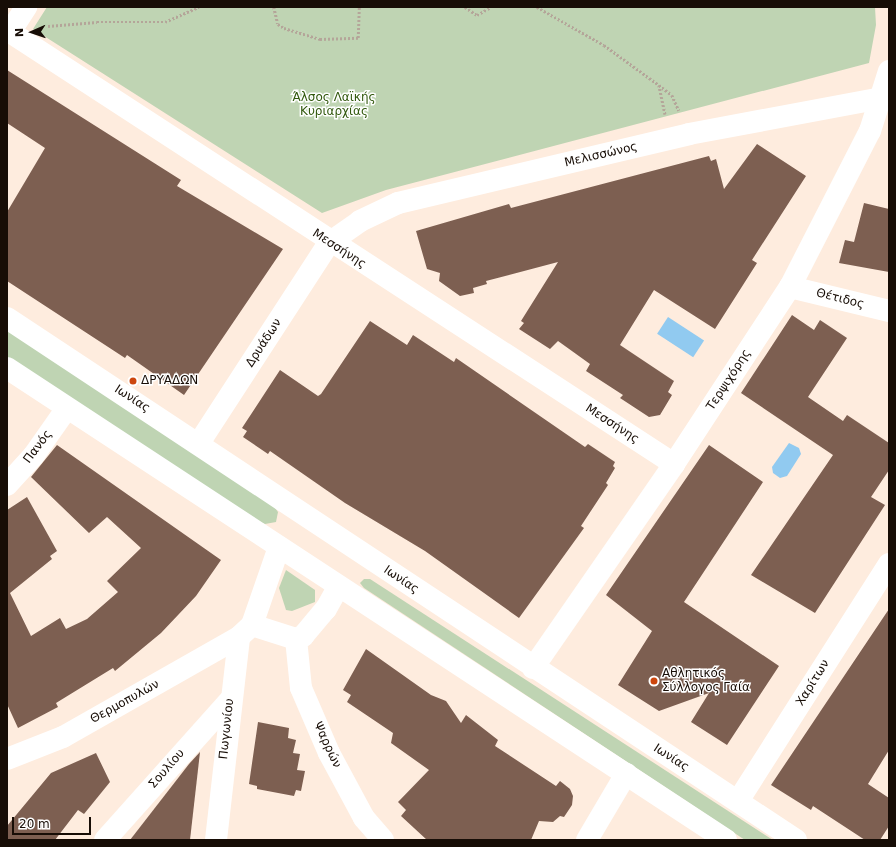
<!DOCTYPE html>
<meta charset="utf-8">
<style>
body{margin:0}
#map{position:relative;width:896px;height:847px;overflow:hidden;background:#feecde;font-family:"DejaVu Sans",sans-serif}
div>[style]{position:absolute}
.green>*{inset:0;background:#bfd4b3}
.water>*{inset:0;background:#91caf0;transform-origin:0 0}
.building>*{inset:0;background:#7d5f51}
.path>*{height:2.5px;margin-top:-1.25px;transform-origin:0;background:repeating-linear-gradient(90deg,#b4a599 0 2px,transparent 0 4px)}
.street>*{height:22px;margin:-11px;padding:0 11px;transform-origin:11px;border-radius:11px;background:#fff}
.secondary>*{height:22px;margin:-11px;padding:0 11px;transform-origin:11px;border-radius:11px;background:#fff}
.dots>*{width:11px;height:11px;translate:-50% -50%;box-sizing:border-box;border:2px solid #fff;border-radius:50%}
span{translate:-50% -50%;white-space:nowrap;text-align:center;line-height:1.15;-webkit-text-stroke:3px #fff;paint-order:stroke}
.park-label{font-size:12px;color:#32590e}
.street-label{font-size:12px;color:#170d06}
.poi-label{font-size:12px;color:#170d06}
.left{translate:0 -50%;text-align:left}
.frame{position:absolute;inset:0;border:8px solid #170d06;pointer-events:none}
.north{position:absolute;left:12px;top:12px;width:40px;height:40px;-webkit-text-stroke:3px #fff;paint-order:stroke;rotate:268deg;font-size:11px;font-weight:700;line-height:16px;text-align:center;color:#170d06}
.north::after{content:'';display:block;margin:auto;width:14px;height:18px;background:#170d06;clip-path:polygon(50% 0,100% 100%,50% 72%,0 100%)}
.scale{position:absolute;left:12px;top:817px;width:79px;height:18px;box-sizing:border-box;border:2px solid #170d06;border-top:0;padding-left:5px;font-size:12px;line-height:14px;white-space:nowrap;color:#170d06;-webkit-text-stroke:3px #fff;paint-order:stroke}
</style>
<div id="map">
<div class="green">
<div style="clip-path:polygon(47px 7px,875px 7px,876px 25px,869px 63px,386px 190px,322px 213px,33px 29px)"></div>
<div style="clip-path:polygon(7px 330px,270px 501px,278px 512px,276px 522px,265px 524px,254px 520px,7px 357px)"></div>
<div style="clip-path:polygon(286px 570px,315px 590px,315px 602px,292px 611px,286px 610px,279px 588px)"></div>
<div style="clip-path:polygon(364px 579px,370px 579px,773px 840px,745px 840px,364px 588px,360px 583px)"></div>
</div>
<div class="water">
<div style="left:668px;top:317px;width:43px;height:20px;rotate:33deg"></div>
<div style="clip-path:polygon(789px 443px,799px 448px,801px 454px,787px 476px,780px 478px,773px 473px,772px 467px)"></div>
</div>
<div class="building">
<div style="clip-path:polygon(7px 70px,181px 180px,177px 186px,283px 249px,184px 395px,127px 355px,125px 358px,7px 281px,7px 212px,45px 148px,7px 123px)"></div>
<div style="clip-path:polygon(757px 144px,806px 176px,752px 260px,757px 263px,715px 329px,654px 290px,620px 345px,674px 381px,668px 392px,672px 395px,660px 415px,649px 417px,620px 398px,623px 395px,586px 371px,590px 364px,558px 341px,550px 349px,519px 329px,524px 323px,521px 321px,558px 262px,486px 281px,487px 284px,473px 288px,474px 293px,460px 296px,439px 281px,440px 273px,427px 269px,416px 231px,509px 204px,511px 208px,709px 156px,711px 161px,716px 159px,724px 189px)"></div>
<div style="clip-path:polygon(864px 203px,889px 209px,889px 272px,839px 263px,845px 240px,854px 242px)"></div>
<div style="clip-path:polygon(792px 315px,814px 330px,820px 320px,847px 338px,808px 397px,843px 421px,847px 415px,889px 443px,889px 470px,871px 497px,885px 505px,815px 613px,751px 575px,833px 455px,741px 393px)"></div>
<div style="clip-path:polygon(370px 321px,407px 345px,413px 335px,454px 362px,456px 358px,585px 447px,588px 444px,615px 462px,613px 466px,615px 468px,606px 483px,608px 485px,581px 526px,584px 528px,519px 618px,425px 551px,345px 503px,270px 451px,268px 454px,243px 437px,247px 431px,242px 428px,280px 370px,318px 396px,321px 394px)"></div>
<div style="clip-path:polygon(57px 445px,221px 560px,196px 596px,161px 633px,115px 671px,113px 668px,56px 703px,58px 707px,18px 728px,7px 704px,7px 510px,27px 497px,57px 551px,50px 556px,52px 559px,10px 593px,31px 636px,60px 618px,66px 629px,87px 619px,118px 592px,107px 581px,141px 548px,107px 517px,89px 533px,31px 477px)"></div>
<div style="clip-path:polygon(709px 445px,763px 482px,684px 602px,779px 666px,727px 745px,691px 722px,709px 693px,659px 711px,618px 685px,652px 631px,606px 595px)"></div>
<div style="clip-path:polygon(889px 609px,889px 750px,868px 784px,889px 798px,889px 826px,880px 840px,865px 840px,813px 806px,811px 810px,771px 785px)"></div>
<div style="clip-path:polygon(366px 649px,431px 695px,446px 701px,461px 723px,466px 715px,498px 740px,495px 746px,556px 786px,560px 781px,570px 789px,573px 796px,572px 805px,564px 817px,560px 816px,553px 822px,539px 821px,531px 840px,427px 840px,401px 816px,406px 810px,398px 802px,429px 770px,391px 743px,393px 733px,347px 702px,351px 695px,343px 690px)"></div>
<div style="clip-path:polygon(258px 722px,289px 728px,288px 738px,296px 740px,293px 753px,300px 754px,297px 770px,305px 771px,301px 791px,296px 790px,294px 796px,257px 789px,257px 786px,249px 784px)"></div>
<div style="clip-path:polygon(200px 752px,190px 840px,130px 840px,189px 764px)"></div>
<div style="clip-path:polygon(96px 753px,110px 782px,84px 814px,78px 810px,55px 840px,7px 840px,7px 826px,51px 773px)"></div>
</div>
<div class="path">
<div style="left:274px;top:7px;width:17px;rotate:77deg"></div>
<div style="left:278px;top:24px;width:7px;rotate:34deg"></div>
<div style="left:284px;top:28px;width:38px;rotate:17deg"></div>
<div style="left:320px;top:39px;width:38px;rotate:-2deg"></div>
<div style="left:358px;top:38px;width:31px;rotate:-88deg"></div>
<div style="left:465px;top:7px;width:14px;rotate:34deg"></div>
<div style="left:477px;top:15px;width:16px;rotate:-30deg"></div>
<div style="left:537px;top:7px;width:77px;rotate:29.6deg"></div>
<div style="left:604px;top:45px;width:68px;rotate:36deg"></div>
<div style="left:659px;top:85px;width:16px;rotate:38deg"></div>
<div style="left:672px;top:95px;width:17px;rotate:66deg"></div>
<div style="left:48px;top:26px;width:49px;rotate:-4.7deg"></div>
<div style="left:97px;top:22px;width:68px"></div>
<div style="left:165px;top:22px;width:37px;rotate:-24deg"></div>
<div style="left:659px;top:85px;width:30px;rotate:78deg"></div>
</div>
<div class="street">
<div style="left:7px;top:30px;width:796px;rotate:33.05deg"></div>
<div style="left:10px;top:32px;width:30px;rotate:-57deg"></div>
<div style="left:790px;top:287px;width:102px;rotate:13.6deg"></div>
<div style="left:199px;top:443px;width:239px;rotate:-57deg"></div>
<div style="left:329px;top:243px;width:38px;rotate:-35deg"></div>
<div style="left:360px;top:221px;width:42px;rotate:-25.3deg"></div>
<div style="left:398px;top:203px;width:299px;rotate:-13.3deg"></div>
<div style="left:689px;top:134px;width:196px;rotate:-10.6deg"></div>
<div style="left:7px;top:485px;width:40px;rotate:-48deg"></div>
<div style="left:34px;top:455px;width:57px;rotate:-54.9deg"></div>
<div style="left:279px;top:547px;width:83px;rotate:109.1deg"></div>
<div style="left:252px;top:625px;width:46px;rotate:17.7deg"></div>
<div style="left:296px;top:639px;width:8px;rotate:-23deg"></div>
<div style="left:303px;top:636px;width:35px;rotate:-50deg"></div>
<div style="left:326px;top:609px;width:26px;rotate:-61deg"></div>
<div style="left:296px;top:639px;width:49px;rotate:84.2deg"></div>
<div style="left:301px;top:688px;width:71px;rotate:66.7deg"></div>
<div style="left:329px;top:753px;width:74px;rotate:61.7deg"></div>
<div style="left:364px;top:818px;width:29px;rotate:49deg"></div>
<div style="left:533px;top:668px;width:248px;rotate:-55.3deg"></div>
<div style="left:674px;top:464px;width:212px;rotate:-56.8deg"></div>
<div style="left:790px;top:287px;width:175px;rotate:-62.9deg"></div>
<div style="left:870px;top:131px;width:63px;rotate:-72.4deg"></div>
<div style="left:7px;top:759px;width:60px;rotate:-21.4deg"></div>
<div style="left:63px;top:737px;width:202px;rotate:-29.6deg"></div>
<div style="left:738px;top:801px;width:281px;rotate:-57.5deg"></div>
<div style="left:105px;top:840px;width:188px;rotate:-48.2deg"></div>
<div style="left:216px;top:840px;width:204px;rotate:-83.5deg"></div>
<div style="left:239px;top:637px;width:18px;rotate:-43deg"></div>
<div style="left:587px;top:840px;width:77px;rotate:-59.4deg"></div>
</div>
<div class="secondary">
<div style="left:7px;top:318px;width:946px;rotate:33.49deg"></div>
<div style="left:7px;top:368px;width:860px;rotate:33.28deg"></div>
</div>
<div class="dots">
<div style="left:133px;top:381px;background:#cd460d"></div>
<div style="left:654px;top:681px;background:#cd460d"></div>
</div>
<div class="park-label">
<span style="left:334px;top:105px">Άλσος Λαϊκής<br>Κυριαρχίας</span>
</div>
<div class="street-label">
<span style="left:601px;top:155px;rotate:-13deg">Μελισσώνος</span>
<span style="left:339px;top:249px;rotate:33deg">Μεσσήνης</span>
<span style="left:840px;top:299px;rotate:14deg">Θέτιδος</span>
<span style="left:264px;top:343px;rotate:-57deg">Δρυάδων</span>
<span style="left:729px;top:380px;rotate:-57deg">Τερψιχόρης</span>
<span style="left:132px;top:399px;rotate:33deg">Ιωνίας</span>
<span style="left:612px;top:424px;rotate:33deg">Μεσσήνης</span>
<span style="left:38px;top:447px;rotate:-53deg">Πανός</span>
<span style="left:401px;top:580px;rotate:34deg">Ιωνίας</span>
<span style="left:813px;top:683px;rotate:-58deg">Χαρίτων</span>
<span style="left:125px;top:702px;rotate:-29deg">Θερμοπυλών</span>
<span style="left:227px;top:729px;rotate:-84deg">Πωγωνίου</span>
<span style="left:327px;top:745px;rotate:65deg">Ψαρρών</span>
<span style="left:671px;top:758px;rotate:33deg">Ιωνίας</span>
<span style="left:167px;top:769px;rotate:-49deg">Σουλίου</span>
</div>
<div class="poi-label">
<span class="left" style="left:141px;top:381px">ΔΡΥΑΔΩΝ</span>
<span class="left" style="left:662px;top:681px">Αθλητικός<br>Σύλλογος Γαία</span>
</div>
<div class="frame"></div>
<div class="north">N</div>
<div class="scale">20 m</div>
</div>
